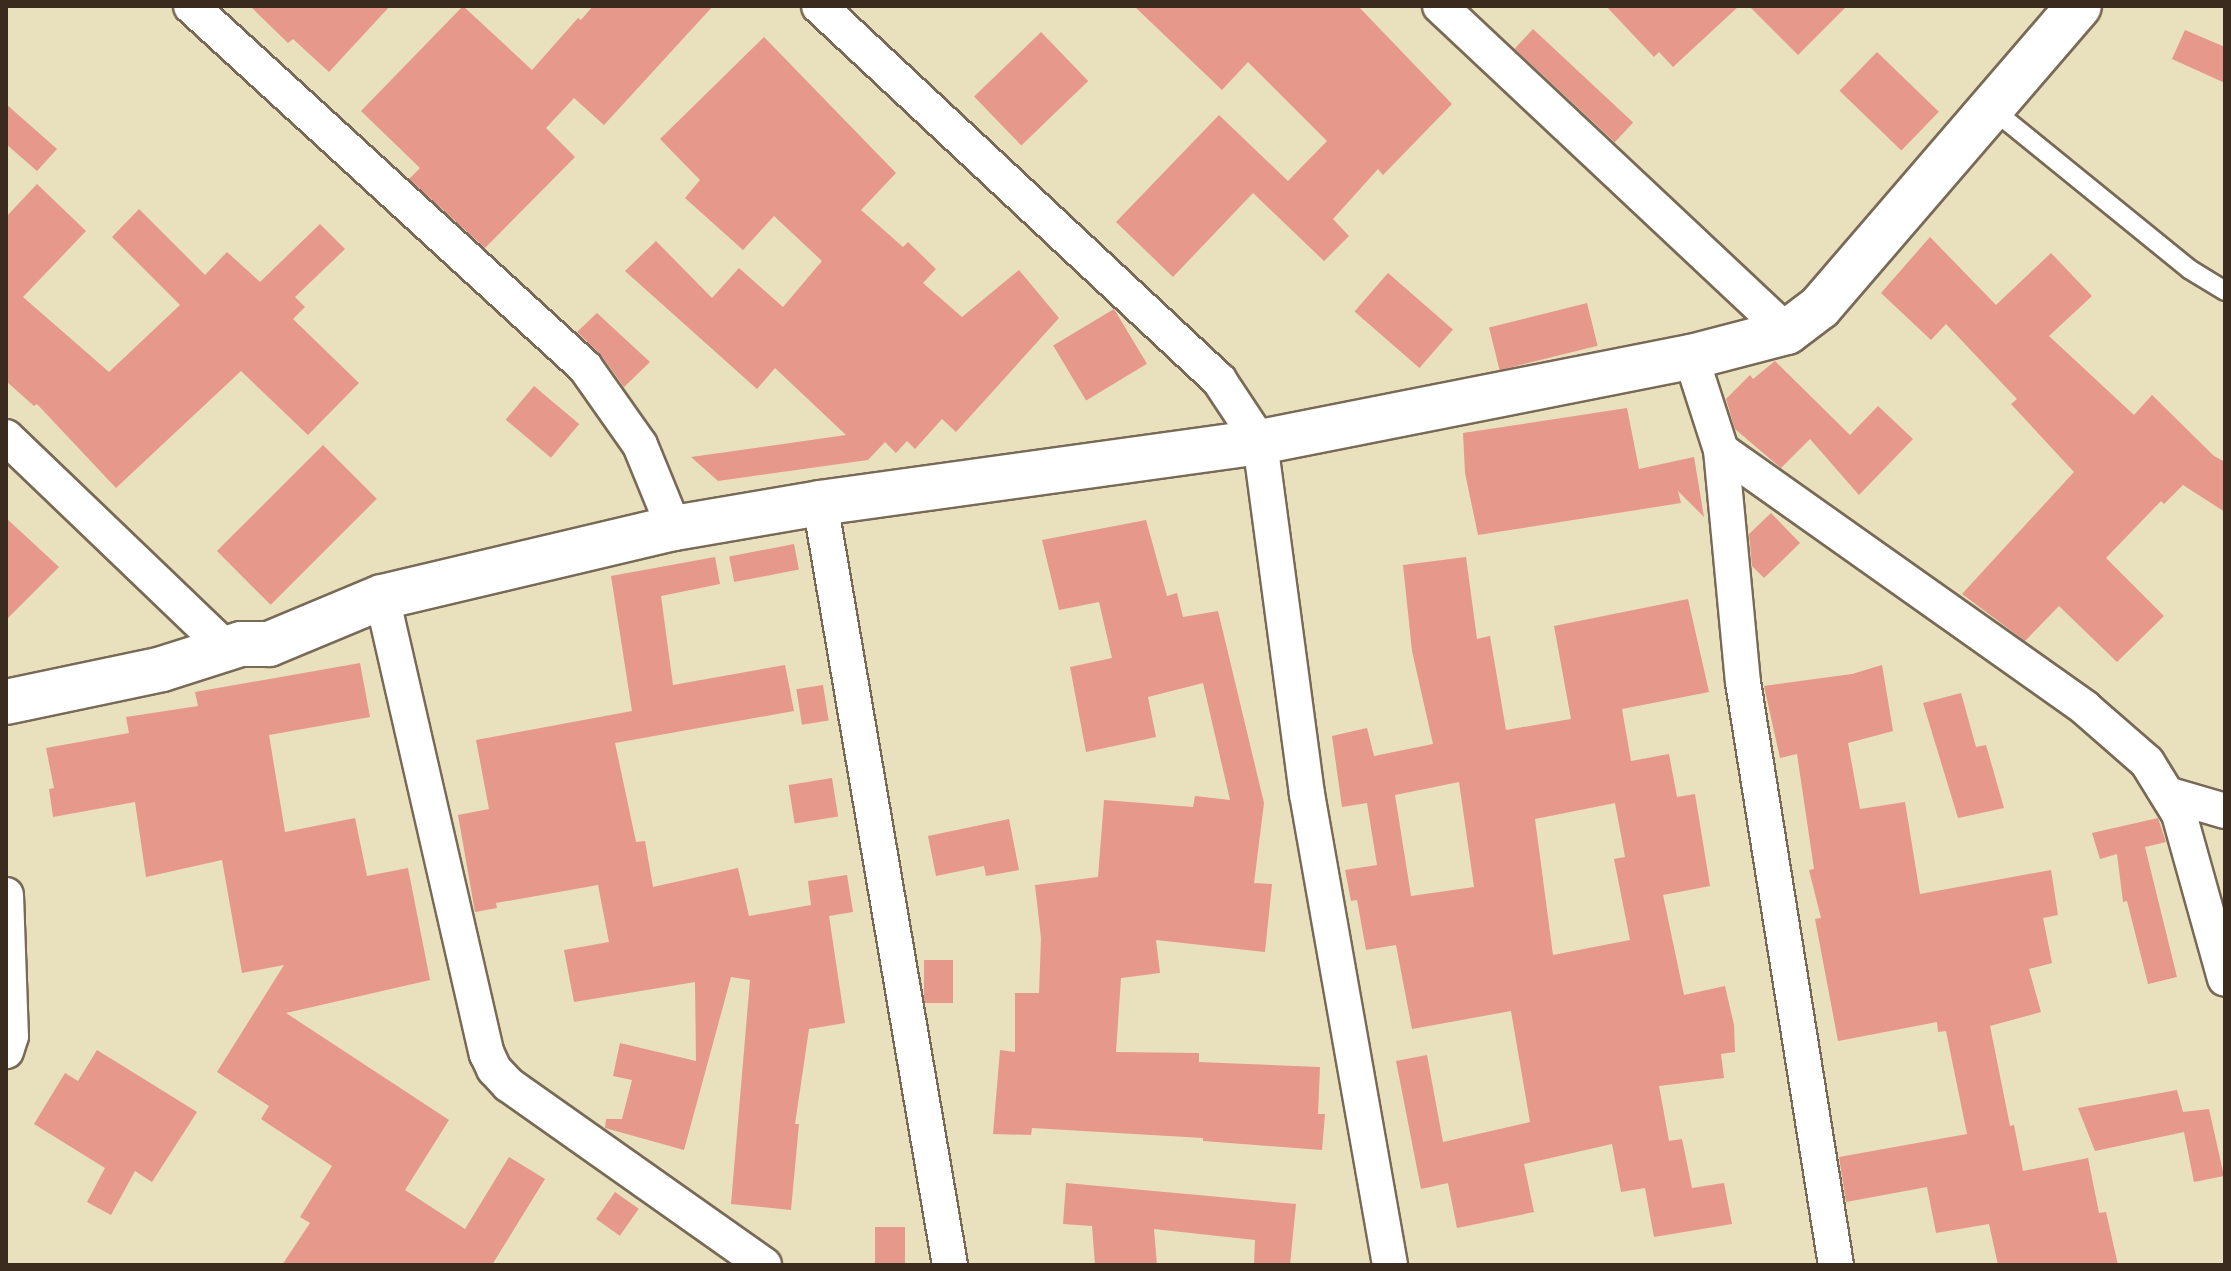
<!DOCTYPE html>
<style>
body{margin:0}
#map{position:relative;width:2231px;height:1271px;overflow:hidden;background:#e9e0bd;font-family:"Libre Caslon Text",serif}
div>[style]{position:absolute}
.building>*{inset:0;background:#e6988b;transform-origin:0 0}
.roads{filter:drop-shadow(2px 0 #786a56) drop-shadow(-2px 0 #786a56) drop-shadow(0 2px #786a56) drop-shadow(0 -2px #786a56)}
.service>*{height:18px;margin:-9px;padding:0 9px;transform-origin:9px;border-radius:9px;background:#fff}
.minor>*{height:34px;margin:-17px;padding:0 17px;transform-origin:17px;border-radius:17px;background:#fff}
.tertiary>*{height:44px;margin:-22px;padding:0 22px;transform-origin:22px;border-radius:22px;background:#fff}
span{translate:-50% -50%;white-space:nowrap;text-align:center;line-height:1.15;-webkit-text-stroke:7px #fbf7ec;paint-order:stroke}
.frame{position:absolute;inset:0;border:8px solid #3b2a1e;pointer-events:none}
</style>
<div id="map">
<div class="building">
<div style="clip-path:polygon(250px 6px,390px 6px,329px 72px,293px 39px,288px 43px)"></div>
<div style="clip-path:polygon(463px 6px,532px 70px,578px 18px,581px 20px,593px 6px,713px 6px,604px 125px,574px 98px,546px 128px,575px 157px,485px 248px,409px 179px,420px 168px,361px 111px)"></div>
<div style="clip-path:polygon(1134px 6px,1358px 6px,1452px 104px,1383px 175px,1378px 169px,1333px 219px,1349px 236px,1324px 261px,1253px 193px,1173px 277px,1116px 222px,1219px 115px,1288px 181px,1327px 141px,1248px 62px,1222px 90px)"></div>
<div style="clip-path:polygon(1606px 6px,1739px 6px,1673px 67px,1659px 52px,1654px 57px)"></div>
<div style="clip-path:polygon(1749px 6px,1847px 6px,1798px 55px)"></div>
<div style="left:1533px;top:29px;width:137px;height:27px;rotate:43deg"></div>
<div style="clip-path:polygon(2185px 30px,2225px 47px,2225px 83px,2172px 59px)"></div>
<div style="left:1041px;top:32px;width:68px;height:93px;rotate:46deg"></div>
<div style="clip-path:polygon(764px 37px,896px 173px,861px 210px,903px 247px,908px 242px,936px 269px,923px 283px,962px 317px,1019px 270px,1059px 318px,956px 432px,942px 419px,915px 449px,907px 441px,896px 453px,885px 442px,868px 460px,718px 481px,691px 457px,846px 435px,775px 368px,757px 389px,625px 271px,656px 241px,712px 298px,739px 268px,783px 307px,822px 261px,774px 216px,743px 250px,685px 198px,700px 180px,660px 139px)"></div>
<div style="left:1877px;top:52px;width:86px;height:54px;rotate:44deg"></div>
<div style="clip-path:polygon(6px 104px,57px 149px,37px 171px,6px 144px)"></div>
<div style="clip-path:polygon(37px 184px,86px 231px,23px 297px,109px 372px,180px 305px,112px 237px,139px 209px,205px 275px,227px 252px,260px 282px,320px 224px,345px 249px,295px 297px,305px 307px,293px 319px,359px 383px,308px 435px,241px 371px,116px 488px,37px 404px,34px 406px,6px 381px,6px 217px)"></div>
<div style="clip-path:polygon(1930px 237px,1996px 305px,2051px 253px,2092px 296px,2049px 336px,2134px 415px,2152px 395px,2214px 456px,2225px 462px,2225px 512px,2183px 485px,2164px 504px,2161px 501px,2106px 558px,2164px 616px,2117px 662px,2059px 606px,2025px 641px,1962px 594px,2074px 472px,2011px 404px,2017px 399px,1946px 324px,1931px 340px,1881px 293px)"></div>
<div style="left:1388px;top:273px;width:86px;height:51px;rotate:41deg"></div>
<div style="left:1587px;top:303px;width:44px;height:101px;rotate:76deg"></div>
<div style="left:1114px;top:309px;width:64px;height:71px;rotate:59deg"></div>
<div style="clip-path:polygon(597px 313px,650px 362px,624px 387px,601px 355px,577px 332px)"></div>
<div style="clip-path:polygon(1775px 361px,1850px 435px,1878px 406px,1913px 439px,1859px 495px,1810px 439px,1781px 468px,1735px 429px,1726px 399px,1750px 375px,1753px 379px)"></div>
<div style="left:534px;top:386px;width:59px;height:44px;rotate:40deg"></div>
<div style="clip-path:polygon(1627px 408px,1639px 469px,1694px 457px,1704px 517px,1678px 491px,1681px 503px,1478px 535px,1465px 473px,1463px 433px)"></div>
<div style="left:323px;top:445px;width:76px;height:150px;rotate:45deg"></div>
<div style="clip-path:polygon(1771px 513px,1800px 543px,1764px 578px,1752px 566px,1749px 534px)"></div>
<div style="clip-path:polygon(6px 518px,59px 567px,6px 620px)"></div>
<div style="clip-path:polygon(1146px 520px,1167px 596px,1177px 593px,1183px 617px,1218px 611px,1264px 803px,1254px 883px,1272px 884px,1265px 952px,1156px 940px,1160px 973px,1121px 978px,1116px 1052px,1199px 1053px,1199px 1062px,1320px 1067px,1318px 1114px,1325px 1114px,1322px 1150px,1203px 1141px,1203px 1138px,1032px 1128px,1031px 1135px,993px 1134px,1000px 1050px,1015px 1052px,1015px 993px,1039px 993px,1041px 938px,1035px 885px,1098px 877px,1104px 800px,1193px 807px,1195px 796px,1230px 800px,1203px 683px,1148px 697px,1156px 737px,1086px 752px,1070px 667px,1112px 658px,1099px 602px,1059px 610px,1042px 540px)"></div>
<div style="left:794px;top:544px;width:26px;height:66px;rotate:79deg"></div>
<div style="clip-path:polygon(715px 557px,720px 584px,661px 596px,673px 685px,785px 665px,794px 711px,615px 743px,636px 842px,645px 841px,653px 887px,738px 868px,749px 916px,811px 905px,808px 881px,847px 875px,853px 912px,829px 916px,845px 1023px,809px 1029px,795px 1124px,799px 1124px,791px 1210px,731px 1204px,750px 980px,731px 977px,684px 1150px,605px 1128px,606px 1119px,622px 1119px,632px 1080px,613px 1076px,620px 1043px,696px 1061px,695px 982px,574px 1002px,564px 950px,609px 942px,598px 885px,496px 903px,497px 908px,475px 912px,458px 815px,489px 809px,476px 740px,632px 711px,611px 576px)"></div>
<div style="clip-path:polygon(evenodd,1466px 557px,1477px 639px,1490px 636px,1506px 730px,1571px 719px,1554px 626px,1688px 599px,1709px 692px,1622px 709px,1631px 761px,1669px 754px,1677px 797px,1695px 794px,1710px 886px,1663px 895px,1684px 995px,1725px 986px,1734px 1025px,1735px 1052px,1721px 1054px,1724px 1078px,1659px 1086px,1669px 1141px,1682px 1139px,1692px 1188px,1724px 1183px,1732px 1224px,1654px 1237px,1645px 1188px,1621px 1192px,1612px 1144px,1524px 1164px,1534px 1212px,1457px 1228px,1448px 1183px,1421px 1189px,1396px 1061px,1427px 1055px,1443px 1142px,1530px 1122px,1511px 1011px,1412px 1029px,1396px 945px,1366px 950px,1357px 900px,1351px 901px,1345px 870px,1377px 865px,1367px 803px,1342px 807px,1332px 736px,1367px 728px,1374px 756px,1433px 744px,1412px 651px,1403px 565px,1466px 557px,1459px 782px,1474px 887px,1411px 896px,1395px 795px,1459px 782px,1466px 557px,1615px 803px,1625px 857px,1614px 859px,1630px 940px,1553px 955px,1535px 819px,1615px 803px)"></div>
<div style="clip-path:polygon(360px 663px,370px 717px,269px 735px,285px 832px,355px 818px,367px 876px,408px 868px,430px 980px,286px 1013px,449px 1120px,405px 1190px,465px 1229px,509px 1157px,545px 1179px,492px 1265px,282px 1265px,310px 1223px,300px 1217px,332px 1166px,261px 1119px,269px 1106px,217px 1072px,284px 965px,242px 973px,222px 860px,146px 877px,135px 802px,53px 817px,49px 789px,54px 788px,46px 748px,129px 733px,126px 717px,198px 706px,195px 692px)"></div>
<div style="clip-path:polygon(1882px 665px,1893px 731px,1848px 743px,1860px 809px,1905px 802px,1920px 894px,2051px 870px,2058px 915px,2043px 918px,2052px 963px,2029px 969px,2041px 1012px,1990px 1026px,2010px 1126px,2014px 1125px,2023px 1171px,2088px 1158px,2099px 1213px,2106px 1212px,2118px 1265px,1998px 1265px,1989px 1224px,1936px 1233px,1927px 1187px,1846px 1202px,1839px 1157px,1967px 1134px,1946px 1031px,1938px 1032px,1937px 1022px,1838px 1041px,1815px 919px,1821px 918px,1809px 870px,1814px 869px,1797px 754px,1780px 758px,1764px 686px,1852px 674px)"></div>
<div style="left:823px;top:685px;width:36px;height:27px;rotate:81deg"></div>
<div style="clip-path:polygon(1961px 693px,1976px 747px,1986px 745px,2004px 808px,1958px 818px,1923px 703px)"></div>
<div style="left:832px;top:778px;width:39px;height:44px;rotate:81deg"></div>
<div style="clip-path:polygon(2158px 818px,2166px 842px,2145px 847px,2177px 977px,2148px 984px,2127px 901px,2123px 902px,2117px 854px,2100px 859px,2092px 833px)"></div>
<div style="clip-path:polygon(1009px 819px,1019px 870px,986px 876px,984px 866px,936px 876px,928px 836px)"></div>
<div style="left:953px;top:960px;width:43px;height:29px;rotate:90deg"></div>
<div style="clip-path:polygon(97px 1050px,197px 1112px,152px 1182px,135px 1171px,111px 1215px,87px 1202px,105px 1168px,34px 1124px,65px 1073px,78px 1081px)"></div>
<div style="clip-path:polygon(2177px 1090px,2183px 1112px,2209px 1109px,2224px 1176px,2194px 1182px,2184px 1132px,2095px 1151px,2078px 1108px)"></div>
<div style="clip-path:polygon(1066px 1183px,1296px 1204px,1290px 1265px,1254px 1265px,1255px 1240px,1154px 1229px,1157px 1265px,1095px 1265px,1092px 1226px,1063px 1224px)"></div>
<div style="left:615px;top:1192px;width:29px;height:33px;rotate:35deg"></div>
<div style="left:905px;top:1227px;width:38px;height:30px;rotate:90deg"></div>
</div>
<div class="roads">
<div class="service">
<div style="left:1991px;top:108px;width:255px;rotate:39.1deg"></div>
<div style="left:2189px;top:269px;width:42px;rotate:31.4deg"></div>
</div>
<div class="minor">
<div style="left:191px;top:6px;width:534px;rotate:42.5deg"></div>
<div style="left:585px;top:367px;width:95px;rotate:54.8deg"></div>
<div style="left:640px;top:445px;width:90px;rotate:67.7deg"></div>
<div style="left:819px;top:6px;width:548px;rotate:43.08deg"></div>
<div style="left:1219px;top:380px;width:74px;rotate:56.5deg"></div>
<div style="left:1260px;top:442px;width:355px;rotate:82.4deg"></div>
<div style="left:1307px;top:794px;width:478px;rotate:80deg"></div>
<div style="left:1440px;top:6px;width:476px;rotate:43.2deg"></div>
<div style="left:1691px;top:357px;width:98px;rotate:72.1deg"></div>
<div style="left:1721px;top:450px;width:446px;rotate:35.3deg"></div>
<div style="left:2085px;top:708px;width:82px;rotate:41.1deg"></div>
<div style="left:2147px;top:762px;width:61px;rotate:58.4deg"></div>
<div style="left:2179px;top:814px;width:171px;rotate:74.4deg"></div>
<div style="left:6px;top:437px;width:306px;rotate:43.8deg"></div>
<div style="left:1721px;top:450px;width:233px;rotate:84.6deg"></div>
<div style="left:1743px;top:682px;width:590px;rotate:80.94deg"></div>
<div style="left:820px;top:503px;width:773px;rotate:80.32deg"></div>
<div style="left:382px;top:597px;width:469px;rotate:77.1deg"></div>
<div style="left:487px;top:1054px;width:17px;rotate:65deg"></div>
<div style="left:494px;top:1069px;width:22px;rotate:47deg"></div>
<div style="left:509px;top:1085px;width:312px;rotate:35.2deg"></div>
<div style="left:2167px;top:794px;width:60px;rotate:16.3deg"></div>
<div style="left:6px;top:895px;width:141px;rotate:88deg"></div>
<div style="left:11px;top:1036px;width:16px;rotate:108deg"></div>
</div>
<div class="tertiary">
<div style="left:6px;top:702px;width:159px;rotate:-11.9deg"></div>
<div style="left:162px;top:669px;width:83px;rotate:-17.6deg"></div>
<div style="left:241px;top:644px;width:28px"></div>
<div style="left:269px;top:644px;width:122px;rotate:-22.6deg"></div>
<div style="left:382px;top:597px;width:300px;rotate:-13.3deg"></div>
<div style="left:674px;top:528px;width:148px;rotate:-9.7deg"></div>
<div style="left:820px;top:503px;width:444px;rotate:-7.9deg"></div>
<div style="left:1260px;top:442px;width:439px;rotate:-11.2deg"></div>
<div style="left:1691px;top:357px;width:99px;rotate:-14.6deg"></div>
<div style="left:1787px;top:332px;width:41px;rotate:-37.1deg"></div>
<div style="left:1820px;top:307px;width:397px;rotate:-49.3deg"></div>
</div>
</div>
<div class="frame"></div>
</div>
